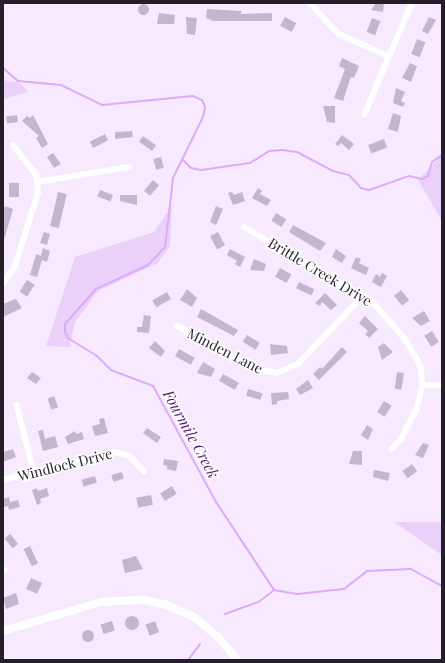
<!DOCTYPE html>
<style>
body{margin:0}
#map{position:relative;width:445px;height:663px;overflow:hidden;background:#f7eaff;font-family:"Playfair Display",serif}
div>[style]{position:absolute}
.green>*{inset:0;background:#ebd1f9}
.stream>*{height:2px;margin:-1px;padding:0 1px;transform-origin:1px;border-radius:1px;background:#ddabf8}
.building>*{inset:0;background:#c5b6cf;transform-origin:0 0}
.round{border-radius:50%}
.minor>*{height:5.5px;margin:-2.75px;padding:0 2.75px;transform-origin:2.75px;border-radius:2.75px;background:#fff}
.secondary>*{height:8px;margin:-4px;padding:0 4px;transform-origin:4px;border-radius:4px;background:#fff}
span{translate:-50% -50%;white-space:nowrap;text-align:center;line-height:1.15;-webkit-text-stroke:3.5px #fdfdfd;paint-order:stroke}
.street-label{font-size:14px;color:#241e28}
.water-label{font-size:15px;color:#53136d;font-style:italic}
.frame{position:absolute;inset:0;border:4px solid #241e28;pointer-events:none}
</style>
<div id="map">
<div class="green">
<div style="clip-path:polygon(3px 80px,20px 83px,29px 92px,3px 99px)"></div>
<div style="clip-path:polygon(442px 155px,442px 221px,418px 180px)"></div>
<div style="clip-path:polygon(172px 205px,170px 246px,158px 263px,98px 291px,75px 322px,70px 347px,46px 346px,75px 257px,154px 232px)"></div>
<div style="clip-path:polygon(394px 522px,442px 522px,442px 555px)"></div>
</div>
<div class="stream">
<div style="left:3px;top:68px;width:20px;rotate:41deg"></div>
<div style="left:18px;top:81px;width:43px;rotate:5.3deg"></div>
<div style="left:61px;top:85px;width:46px;rotate:26deg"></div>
<div style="left:102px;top:105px;width:91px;rotate:-5.6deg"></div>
<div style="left:193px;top:96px;width:10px;rotate:24deg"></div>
<div style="left:202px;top:100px;width:8px;rotate:67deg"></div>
<div style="left:205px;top:107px;width:10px;rotate:101deg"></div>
<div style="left:203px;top:117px;width:68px;rotate:116.2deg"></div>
<div style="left:173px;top:178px;width:69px;rotate:96.6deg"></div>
<div style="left:165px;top:247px;width:25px;rotate:133deg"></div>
<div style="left:148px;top:265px;width:57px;rotate:155.2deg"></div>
<div style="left:96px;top:289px;width:47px;rotate:131.5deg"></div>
<div style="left:65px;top:324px;width:8px;rotate:90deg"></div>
<div style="left:65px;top:332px;width:7px;rotate:63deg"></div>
<div style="left:68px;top:338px;width:34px;rotate:32deg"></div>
<div style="left:97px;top:356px;width:20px;rotate:45deg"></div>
<div style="left:111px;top:370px;width:45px;rotate:20.9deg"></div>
<div style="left:153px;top:386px;width:132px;rotate:61.5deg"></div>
<div style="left:216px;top:502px;width:105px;rotate:56.6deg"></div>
<div style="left:183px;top:160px;width:11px;rotate:45deg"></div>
<div style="left:191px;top:168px;width:10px;rotate:11deg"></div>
<div style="left:201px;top:170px;width:49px;rotate:-8.1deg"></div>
<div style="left:250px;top:163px;width:22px;rotate:-32deg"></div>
<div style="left:269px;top:151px;width:13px;rotate:-4deg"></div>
<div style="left:282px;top:150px;width:15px;rotate:8deg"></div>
<div style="left:297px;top:152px;width:41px;rotate:27.8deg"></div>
<div style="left:333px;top:171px;width:16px;rotate:14deg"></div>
<div style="left:349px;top:175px;width:18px;rotate:47deg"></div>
<div style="left:361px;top:188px;width:8px;rotate:14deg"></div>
<div style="left:369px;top:190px;width:42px;rotate:-19.3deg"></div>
<div style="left:409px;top:176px;width:13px;rotate:13deg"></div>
<div style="left:422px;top:179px;width:7px;rotate:-27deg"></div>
<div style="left:428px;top:176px;width:15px;rotate:-74deg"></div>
<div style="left:432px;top:162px;width:12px;rotate:-35deg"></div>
<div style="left:274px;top:590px;width:23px;rotate:10deg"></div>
<div style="left:297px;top:594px;width:47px;rotate:-6.1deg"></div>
<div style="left:344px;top:589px;width:29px;rotate:-38deg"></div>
<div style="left:367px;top:571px;width:44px;rotate:-2.6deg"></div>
<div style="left:411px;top:569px;width:35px;rotate:29deg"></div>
<div style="left:225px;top:614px;width:37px;rotate:-20deg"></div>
<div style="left:260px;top:601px;width:18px;rotate:-38deg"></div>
<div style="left:188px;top:660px;width:20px;rotate:-53deg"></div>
</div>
<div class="building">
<div style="clip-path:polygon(376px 3px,384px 3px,383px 12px,371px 10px)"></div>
<div class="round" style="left:137.5px;top:3.5px;width:11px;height:11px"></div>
<div style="clip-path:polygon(207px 9px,241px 11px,241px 14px,272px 13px,272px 21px,213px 21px,206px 18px)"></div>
<div style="clip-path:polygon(159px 13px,175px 15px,174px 24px,157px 24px)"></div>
<div style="clip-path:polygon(186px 17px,197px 18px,195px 35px,187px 34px)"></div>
<div style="left:285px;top:17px;width:13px;height:10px;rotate:29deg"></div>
<div style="clip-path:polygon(429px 17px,436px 20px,428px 34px,422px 31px)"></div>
<div style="left:372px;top:18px;width:9px;height:15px;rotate:21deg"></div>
<div style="left:417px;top:39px;width:9px;height:16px;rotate:21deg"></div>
<div style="clip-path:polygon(342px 58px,359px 66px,354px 78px,351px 77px,343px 101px,334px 98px,345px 69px,339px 66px)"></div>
<div style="clip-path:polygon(410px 63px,417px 66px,411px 82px,402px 78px)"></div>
<div style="clip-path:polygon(396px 88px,405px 92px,401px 101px,405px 103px,403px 107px,393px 103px)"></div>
<div style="clip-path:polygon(323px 106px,335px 106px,335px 123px,327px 122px)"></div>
<div style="clip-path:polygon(393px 113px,401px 116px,398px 132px,388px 129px)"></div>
<div style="left:17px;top:115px;width:7px;height:11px;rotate:82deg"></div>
<div style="clip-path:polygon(33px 115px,48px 144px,42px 148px,36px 138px,39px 136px,22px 121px,27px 116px,30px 118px)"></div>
<div style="clip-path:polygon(132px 131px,133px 137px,115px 139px,115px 132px)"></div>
<div style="left:105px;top:134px;width:7px;height:17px;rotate:63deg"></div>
<div style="clip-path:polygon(342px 135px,354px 144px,349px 150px,341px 143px,338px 146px,335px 144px)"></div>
<div style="left:143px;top:136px;width:16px;height:7px;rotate:35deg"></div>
<div style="left:384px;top:139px;width:9px;height:17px;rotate:69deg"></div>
<div style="clip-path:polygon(53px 153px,61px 164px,54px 168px,47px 157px)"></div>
<div style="left:161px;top:157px;width:11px;height:8px;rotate:75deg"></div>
<div style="left:153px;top:180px;width:8px;height:14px;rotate:40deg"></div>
<div style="left:9px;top:183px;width:10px;height:14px"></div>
<div style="clip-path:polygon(258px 188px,262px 191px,260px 194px,271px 200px,267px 206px,252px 198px)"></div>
<div style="left:100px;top:190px;width:14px;height:7px;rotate:21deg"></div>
<div style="left:58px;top:192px;width:9px;height:35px;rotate:13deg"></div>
<div style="clip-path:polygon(232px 192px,234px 195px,242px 192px,245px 201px,233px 205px,228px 193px)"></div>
<div style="clip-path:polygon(120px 195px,137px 195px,137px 205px,120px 201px)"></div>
<div style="clip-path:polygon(5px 206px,13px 209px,4px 240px,3px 211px)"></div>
<div style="clip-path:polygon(216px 206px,223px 209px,216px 225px,210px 222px)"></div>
<div style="left:276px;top:213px;width:12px;height:9px;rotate:31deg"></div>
<div style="clip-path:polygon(293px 225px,326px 243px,320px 251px,289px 232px)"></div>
<div style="clip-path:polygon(44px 232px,50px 234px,47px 245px,40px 243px)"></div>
<div style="left:218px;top:232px;width:15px;height:9px;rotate:62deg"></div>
<div style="clip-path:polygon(43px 248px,50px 251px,47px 262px,42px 260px,37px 277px,30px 275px,36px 254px,41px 256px)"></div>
<div style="clip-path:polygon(230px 249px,245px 257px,240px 267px,235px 264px,237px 261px,227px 255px)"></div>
<div style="clip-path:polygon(336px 249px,346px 256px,342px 263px,332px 257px)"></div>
<div style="clip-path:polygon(356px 257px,361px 259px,359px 263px,369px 268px,366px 275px,351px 268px)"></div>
<div style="clip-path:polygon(254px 259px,266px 264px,264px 271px,250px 270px)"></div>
<div style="left:280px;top:268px;width:13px;height:10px;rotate:29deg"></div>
<div style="clip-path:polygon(382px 273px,387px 276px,381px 287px,372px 282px,376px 274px,380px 277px)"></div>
<div style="left:27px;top:280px;width:9px;height:14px;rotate:32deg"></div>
<div style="left:299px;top:282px;width:17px;height:7px;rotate:25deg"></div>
<div style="clip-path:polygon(187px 289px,197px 298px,192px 307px,180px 300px)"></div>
<div style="left:401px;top:290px;width:13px;height:9px;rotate:51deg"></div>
<div style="left:167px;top:292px;width:8px;height:17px;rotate:60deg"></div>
<div style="clip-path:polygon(325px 293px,337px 305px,331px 310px,322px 302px,320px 306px,315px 303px)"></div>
<div style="clip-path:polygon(16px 299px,22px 308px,3px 317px,3px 304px)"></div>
<div style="clip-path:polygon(201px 309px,238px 330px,234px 336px,197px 317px)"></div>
<div style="clip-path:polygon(424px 311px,430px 321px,421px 326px,412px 318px)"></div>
<div style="clip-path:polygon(144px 315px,151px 316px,149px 333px,137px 332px,137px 327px,142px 327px)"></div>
<div style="clip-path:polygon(365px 316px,378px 329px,369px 338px,365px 334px,368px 331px,359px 323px)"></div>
<div style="left:432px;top:331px;width:13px;height:9px;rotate:58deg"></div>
<div style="left:247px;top:335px;width:15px;height:8px;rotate:32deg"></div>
<div style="clip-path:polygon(155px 341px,165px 351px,161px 357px,149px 348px)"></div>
<div style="clip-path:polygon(384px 343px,393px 352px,382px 360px,378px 347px)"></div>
<div style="clip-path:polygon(270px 344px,287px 346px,288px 353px,271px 355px)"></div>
<div style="clip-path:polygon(342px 347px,347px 352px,319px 380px,313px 374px,320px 367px,322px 369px)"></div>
<div style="left:179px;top:349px;width:18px;height:8px;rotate:29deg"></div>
<div style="clip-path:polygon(203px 362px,215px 369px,211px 377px,197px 373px)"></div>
<div style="clip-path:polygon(32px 372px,41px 378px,36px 384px,27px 378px)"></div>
<div style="left:397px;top:372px;width:7px;height:17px;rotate:8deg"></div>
<div style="left:223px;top:374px;width:18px;height:8px;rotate:29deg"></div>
<div style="clip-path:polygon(308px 380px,313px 388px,300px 395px,296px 389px)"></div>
<div style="left:248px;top:389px;width:15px;height:7px;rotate:16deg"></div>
<div style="clip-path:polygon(288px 392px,289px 399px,277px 401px,277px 404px,272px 405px,271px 393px)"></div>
<div style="left:54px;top:396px;width:12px;height:7px;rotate:70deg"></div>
<div style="left:384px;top:401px;width:9px;height:13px;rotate:32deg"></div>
<div style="clip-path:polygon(104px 418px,108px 433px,95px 436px,92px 426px,100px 424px,99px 419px)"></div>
<div style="clip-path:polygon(367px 425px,373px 429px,368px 440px,361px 435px)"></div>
<div style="clip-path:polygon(147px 428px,161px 437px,157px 443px,143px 433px)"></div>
<div style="clip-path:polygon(43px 430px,45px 439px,55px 436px,58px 447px,43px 451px,38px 431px)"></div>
<div style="clip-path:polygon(75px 431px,76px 434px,82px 432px,84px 439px,68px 444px,65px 437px)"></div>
<div style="clip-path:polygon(423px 443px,429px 445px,423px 458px,415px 455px)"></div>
<div style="clip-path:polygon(13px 449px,16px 457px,3px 462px,3px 452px)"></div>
<div style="clip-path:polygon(353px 451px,362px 451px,362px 465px,349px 464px)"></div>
<div style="clip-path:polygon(164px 459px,178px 461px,176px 471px,167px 469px,167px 466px,163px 465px)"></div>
<div style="left:412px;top:464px;width:9px;height:12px;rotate:54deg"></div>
<div style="clip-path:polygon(374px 470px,390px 473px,388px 481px,373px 477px)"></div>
<div style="left:122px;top:472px;width:7px;height:11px;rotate:74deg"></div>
<div style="left:95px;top:476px;width:7px;height:14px;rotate:74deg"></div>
<div style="left:172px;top:486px;width:9px;height:14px;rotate:58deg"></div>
<div style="clip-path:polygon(37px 488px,38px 491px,47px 488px,49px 496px,40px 499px,41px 503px,37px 505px,32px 490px)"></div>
<div style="left:151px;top:495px;width:10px;height:15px;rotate:79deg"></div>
<div style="clip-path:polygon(9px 497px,10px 502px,18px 500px,20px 507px,9px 510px,8px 506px,4px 507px,3px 499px)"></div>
<div style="left:10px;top:534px;width:13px;height:7px;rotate:51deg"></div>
<div style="left:30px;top:546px;width:19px;height:7px;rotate:65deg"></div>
<div style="clip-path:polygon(136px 556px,143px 569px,125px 573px,122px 560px)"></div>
<div style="left:31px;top:578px;width:12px;height:12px;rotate:24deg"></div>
<div style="clip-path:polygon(16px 593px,19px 604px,6px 609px,3px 598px)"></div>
<div class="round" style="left:125px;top:616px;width:14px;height:14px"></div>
<div style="left:112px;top:621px;width:10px;height:12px;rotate:73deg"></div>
<div style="left:155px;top:621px;width:12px;height:10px;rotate:70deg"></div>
<div class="round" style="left:82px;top:630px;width:12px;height:12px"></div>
</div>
<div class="minor">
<div style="left:310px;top:3px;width:42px;rotate:46.9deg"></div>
<div style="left:339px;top:34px;width:54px;rotate:24.2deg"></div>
<div style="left:364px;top:115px;width:122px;rotate:-66.8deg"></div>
<div style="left:37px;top:182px;width:93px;rotate:-9.3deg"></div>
<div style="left:244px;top:227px;width:148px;rotate:30deg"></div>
<div style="left:372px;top:301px;width:52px;rotate:48.9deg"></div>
<div style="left:406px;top:340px;width:30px;rotate:60deg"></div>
<div style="left:421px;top:366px;width:19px;rotate:84deg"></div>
<div style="left:423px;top:385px;width:25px;rotate:104deg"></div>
<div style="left:417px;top:409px;width:34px;rotate:117deg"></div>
<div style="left:402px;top:439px;width:14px;rotate:135deg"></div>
<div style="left:3px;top:284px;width:22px;rotate:-56deg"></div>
<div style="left:15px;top:266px;width:77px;rotate:-72.5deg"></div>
<div style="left:38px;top:193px;width:18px;rotate:-96deg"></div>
<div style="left:36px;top:175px;width:37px;rotate:-128deg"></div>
<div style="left:177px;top:326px;width:87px;rotate:29.5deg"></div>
<div style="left:253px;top:369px;width:24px;rotate:9deg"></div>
<div style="left:277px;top:373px;width:23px;rotate:-23deg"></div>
<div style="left:298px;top:364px;width:94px;rotate:-46.3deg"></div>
<div style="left:423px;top:385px;width:19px"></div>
<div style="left:17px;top:405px;width:68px;rotate:75.6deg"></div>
<div style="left:3px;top:480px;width:115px;rotate:-14deg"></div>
<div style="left:115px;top:452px;width:16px;rotate:15deg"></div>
<div style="left:130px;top:456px;width:21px;rotate:47deg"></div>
<div style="left:3px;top:569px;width:2px;rotate:27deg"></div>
</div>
<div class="secondary">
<div style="left:3px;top:631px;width:102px;rotate:-16.5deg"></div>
<div style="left:101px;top:602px;width:43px;rotate:-2.7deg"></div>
<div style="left:144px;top:600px;width:24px;rotate:12deg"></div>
<div style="left:167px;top:605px;width:30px;rotate:24deg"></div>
<div style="left:194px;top:617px;width:30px;rotate:40deg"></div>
<div style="left:217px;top:636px;width:31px;rotate:50deg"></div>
</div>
<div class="street-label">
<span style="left:320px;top:272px;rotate:31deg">Brittle Creek Drive</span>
<span style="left:225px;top:351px;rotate:27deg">Minden Lane</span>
<span style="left:65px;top:465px;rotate:-14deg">Windlock Drive</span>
</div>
<div class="water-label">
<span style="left:191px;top:434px;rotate:61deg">Fourmile Creek</span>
</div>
<div class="frame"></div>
</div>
